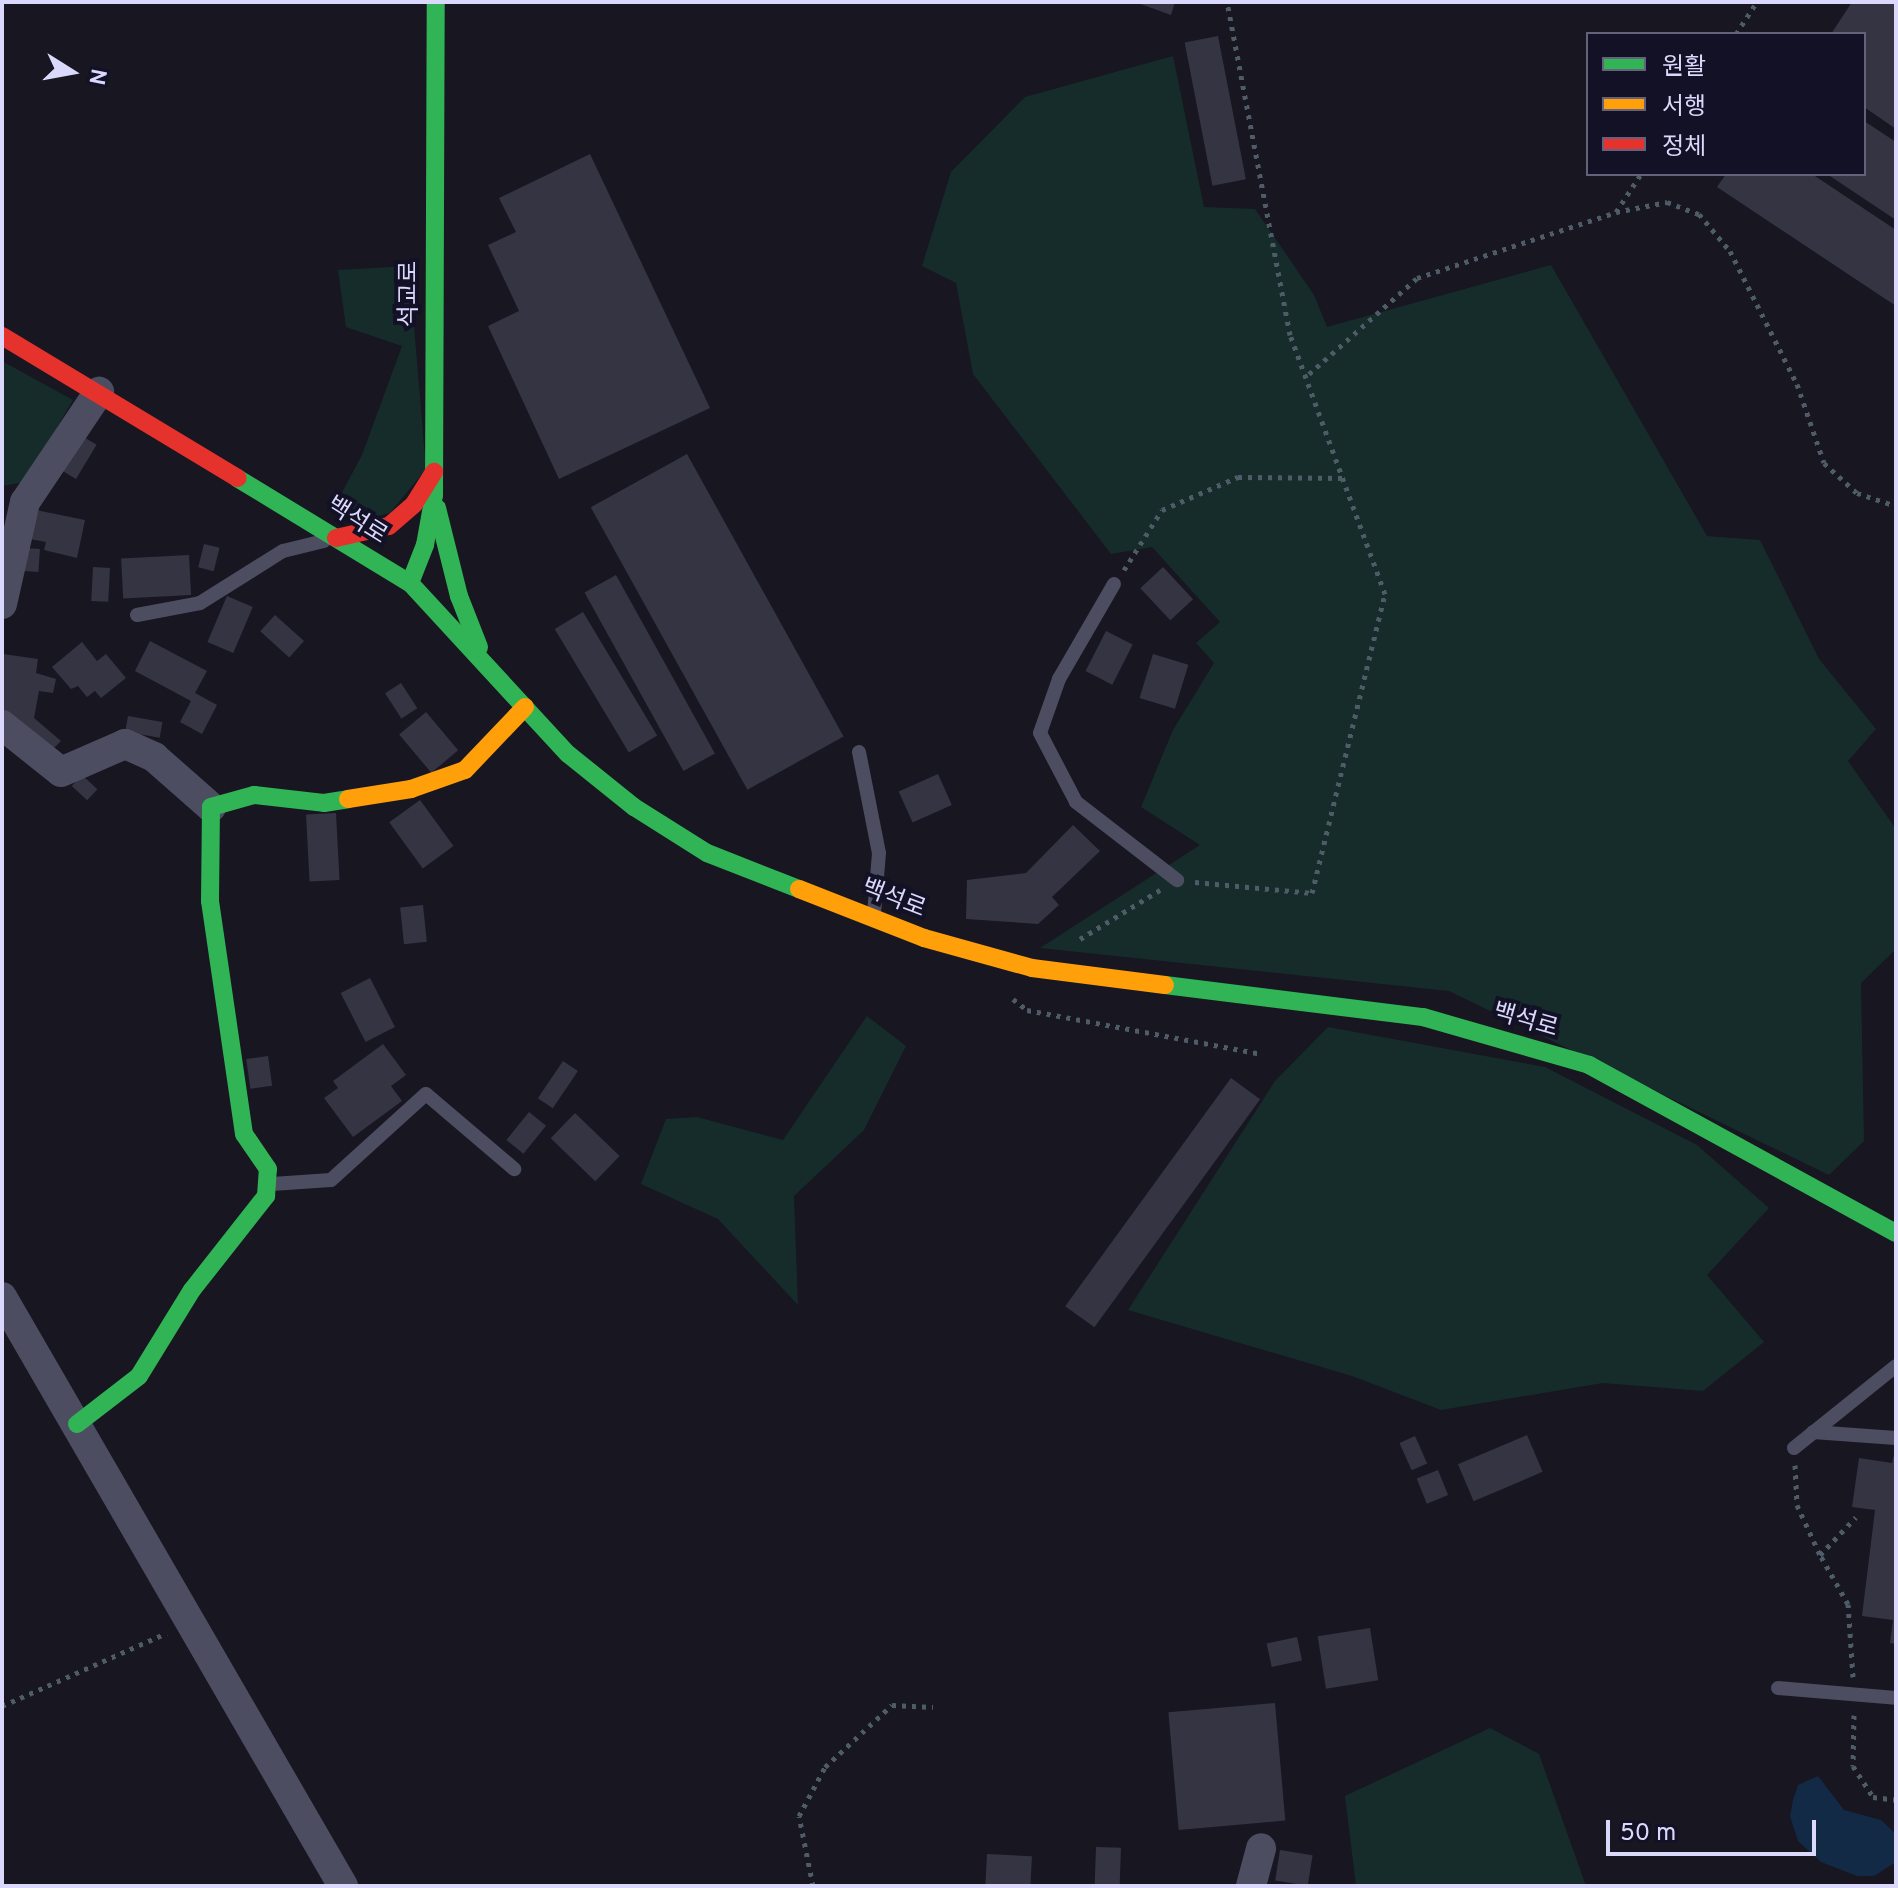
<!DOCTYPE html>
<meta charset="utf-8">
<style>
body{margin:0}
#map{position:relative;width:1898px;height:1888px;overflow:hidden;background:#171621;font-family:Overpass,"Noto Sans KR",sans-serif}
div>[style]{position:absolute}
.green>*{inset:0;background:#152c2b}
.water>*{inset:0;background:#122a45}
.building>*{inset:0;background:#353443;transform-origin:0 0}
.path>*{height:5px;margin-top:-2.5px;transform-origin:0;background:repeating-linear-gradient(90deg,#4d5c66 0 4px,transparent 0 10px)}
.lane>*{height:14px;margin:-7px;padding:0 7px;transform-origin:7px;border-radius:7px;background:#4c4d61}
.street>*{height:30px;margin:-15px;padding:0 15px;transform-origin:15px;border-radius:15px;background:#4c4d61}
.fast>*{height:18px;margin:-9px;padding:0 9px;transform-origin:9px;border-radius:9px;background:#30b455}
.slow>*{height:18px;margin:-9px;padding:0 9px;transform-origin:9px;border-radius:9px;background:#ff9f0a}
.jam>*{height:18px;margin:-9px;padding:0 9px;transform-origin:9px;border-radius:9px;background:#e5322d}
span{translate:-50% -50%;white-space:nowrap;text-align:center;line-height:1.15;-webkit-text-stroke:8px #131126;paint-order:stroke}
.street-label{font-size:24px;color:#dad9fc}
.frame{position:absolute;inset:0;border:4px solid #dad9fc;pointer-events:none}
.legend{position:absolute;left:1586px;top:32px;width:280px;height:144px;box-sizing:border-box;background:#131126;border:2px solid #63617c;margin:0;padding:10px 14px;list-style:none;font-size:24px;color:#dad9fc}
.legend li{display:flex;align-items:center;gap:16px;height:40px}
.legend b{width:40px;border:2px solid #63617c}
.north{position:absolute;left:32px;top:32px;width:80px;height:80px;-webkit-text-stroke:6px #131126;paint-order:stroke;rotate:101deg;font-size:22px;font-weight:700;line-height:32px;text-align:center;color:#dad9fc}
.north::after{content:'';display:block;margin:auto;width:28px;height:36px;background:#dad9fc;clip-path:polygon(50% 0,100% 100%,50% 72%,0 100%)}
.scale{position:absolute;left:1606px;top:1820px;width:210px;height:36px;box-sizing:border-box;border:4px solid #dad9fc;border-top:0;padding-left:10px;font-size:24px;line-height:28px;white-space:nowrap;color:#dad9fc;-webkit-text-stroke:6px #131126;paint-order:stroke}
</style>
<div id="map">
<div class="green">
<div style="clip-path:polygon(1173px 56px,1204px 207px,1255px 209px,1314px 295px,1327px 327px,1551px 265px,1707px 536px,1760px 540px,1819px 659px,1876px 729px,1848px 761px,1896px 829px,1896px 949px,1861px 983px,1864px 1141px,1829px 1175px,1449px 991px,1040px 948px,1200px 845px,1141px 807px,1173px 730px,1214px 663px,1196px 643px,1220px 622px,1152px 547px,1111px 554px,973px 374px,956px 283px,922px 266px,951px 172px,1025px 97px)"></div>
<div style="clip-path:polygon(409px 266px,426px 469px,390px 513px,356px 521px,332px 511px,362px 455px,402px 346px,346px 327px,338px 270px)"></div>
<div style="clip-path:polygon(2px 361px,73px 400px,25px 482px,2px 486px)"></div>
<div style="clip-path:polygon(867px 1016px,906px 1046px,864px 1130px,794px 1196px,798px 1305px,718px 1219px,641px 1184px,666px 1119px,697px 1117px,783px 1140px)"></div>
<div style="clip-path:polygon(1328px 1027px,1545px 1067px,1697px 1145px,1769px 1208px,1707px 1275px,1764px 1342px,1703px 1391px,1603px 1383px,1441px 1410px,1352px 1376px,1128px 1310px,1275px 1081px)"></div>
<div style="clip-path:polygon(1490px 1728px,1539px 1754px,1586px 1886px,1356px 1886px,1345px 1796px)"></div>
</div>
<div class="water">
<div style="clip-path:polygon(1818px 1776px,1844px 1810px,1881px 1820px,1896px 1834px,1896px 1862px,1874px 1876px,1857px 1876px,1821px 1862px,1798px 1841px,1790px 1816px,1793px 1800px,1798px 1785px)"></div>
</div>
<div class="building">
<div style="clip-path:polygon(1135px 2px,1175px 2px,1171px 15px)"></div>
<div style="clip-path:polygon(1852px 2px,1896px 2px,1896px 129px,1864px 107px,1864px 34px,1831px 34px)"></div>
<div style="left:1218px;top:36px;width:146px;height:34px;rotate:79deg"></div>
<div style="clip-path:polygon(1864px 121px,1896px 142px,1896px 220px,1827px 174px,1864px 174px)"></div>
<div style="clip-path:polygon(590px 154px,710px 408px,559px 479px,488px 326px,519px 311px,488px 245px,516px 232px,499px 198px)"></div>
<div style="clip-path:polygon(1726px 174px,1812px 174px,1896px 230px,1896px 306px,1717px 187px)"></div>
<div style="left:82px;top:436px;width:17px;height:40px;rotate:31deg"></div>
<div style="left:687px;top:454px;width:323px;height:110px;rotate:61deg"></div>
<div style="clip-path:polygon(36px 510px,85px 520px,77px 558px,44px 550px,46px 542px,30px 539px)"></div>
<div style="left:204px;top:544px;width:16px;height:24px;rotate:14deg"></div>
<div style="left:25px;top:548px;width:15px;height:23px;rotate:4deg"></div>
<div style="left:189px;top:555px;width:40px;height:68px;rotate:87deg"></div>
<div style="left:93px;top:567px;width:17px;height:34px;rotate:3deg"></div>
<div style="left:1163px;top:567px;width:44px;height:31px;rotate:47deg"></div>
<div style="left:616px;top:575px;width:204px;height:36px;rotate:61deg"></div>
<div style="left:227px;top:596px;width:28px;height:50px;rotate:23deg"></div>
<div style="left:583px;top:612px;width:144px;height:33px;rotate:59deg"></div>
<div style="left:275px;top:615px;width:39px;height:22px;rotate:42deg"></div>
<div style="left:1106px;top:631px;width:30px;height:45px;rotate:27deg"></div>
<div style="clip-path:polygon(150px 641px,207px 671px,195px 693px,217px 705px,202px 734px,180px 722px,191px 701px,135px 671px)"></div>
<div style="clip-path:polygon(82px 642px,97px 661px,106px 654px,126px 678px,101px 698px,95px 691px,87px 697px,78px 686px,71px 689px,52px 667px)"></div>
<div style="clip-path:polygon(3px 654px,38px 659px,36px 673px,56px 679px,53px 693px,39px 691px,34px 718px,61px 741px,49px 753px,2px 714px)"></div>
<div style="left:1153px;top:654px;width:37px;height:46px;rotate:17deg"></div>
<div style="left:401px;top:683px;width:30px;height:19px;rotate:57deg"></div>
<div style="left:426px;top:712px;width:50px;height:35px;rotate:50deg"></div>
<div style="left:128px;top:716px;width:35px;height:16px;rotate:10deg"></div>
<div style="left:938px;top:774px;width:34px;height:43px;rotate:66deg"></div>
<div style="left:82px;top:775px;width:21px;height:15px;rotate:43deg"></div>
<div style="left:420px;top:800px;width:57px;height:38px;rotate:54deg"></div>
<div style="left:336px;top:813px;width:67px;height:30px;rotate:87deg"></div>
<div style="clip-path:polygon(1073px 825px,1100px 851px,1052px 897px,1059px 905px,1038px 924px,966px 919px,967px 880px,1026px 873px)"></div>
<div style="left:423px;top:905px;width:37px;height:23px;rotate:84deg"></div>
<div style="left:370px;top:978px;width:55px;height:33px;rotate:63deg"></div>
<div style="clip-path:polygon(383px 1044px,406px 1075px,391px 1086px,402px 1101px,353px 1137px,324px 1098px,338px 1088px,333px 1081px)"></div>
<div style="left:268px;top:1056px;width:30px;height:22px;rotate:82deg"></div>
<div style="left:563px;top:1061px;width:18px;height:45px;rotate:34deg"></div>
<div style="left:1231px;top:1078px;width:36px;height:282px;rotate:36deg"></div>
<div style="left:529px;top:1112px;width:22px;height:36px;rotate:39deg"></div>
<div style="left:575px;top:1113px;width:62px;height:35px;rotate:44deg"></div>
<div style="left:1527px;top:1435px;width:40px;height:75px;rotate:67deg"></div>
<div style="left:1415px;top:1436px;width:30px;height:17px;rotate:66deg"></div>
<div style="clip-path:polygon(1896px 1446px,1896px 1644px,1890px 1643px,1893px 1620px,1862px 1616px,1875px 1510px,1852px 1507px,1859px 1458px,1892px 1463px)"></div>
<div style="left:1438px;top:1470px;width:27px;height:23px;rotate:68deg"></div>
<div style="left:1370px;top:1628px;width:53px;height:53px;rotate:81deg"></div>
<div style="left:1297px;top:1637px;width:24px;height:31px;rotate:78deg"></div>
<div style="left:1275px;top:1703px;width:118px;height:107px;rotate:85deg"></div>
<div style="left:1096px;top:1847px;width:25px;height:39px;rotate:2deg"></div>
<div style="left:1280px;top:1850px;width:33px;height:31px;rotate:9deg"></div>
<div style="left:987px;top:1854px;width:45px;height:32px;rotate:3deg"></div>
</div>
<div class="path">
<div style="left:1736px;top:34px;width:38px;rotate:-57deg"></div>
<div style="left:1616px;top:212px;width:52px;rotate:-11.1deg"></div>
<div style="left:1667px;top:202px;width:34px;rotate:21deg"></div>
<div style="left:1699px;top:214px;width:48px;rotate:50deg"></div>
<div style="left:1730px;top:251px;width:149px;rotate:63.3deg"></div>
<div style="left:1797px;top:384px;width:83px;rotate:71.1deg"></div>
<div style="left:1824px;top:463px;width:45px;rotate:42.3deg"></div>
<div style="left:1857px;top:493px;width:41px;rotate:18.4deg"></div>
<div style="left:1309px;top:374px;width:144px;rotate:-41.6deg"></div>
<div style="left:1417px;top:278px;width:210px;rotate:-18.3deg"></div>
<div style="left:1616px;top:212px;width:45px;rotate:-56.7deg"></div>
<div style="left:1124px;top:570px;width:71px;rotate:-57.7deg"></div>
<div style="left:1162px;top:510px;width:83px;rotate:-23.5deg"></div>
<div style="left:1238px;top:477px;width:107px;rotate:0.5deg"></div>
<div style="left:1195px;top:882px;width:118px;rotate:5.4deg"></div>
<div style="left:1312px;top:893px;width:308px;rotate:-76.3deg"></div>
<div style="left:1385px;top:594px;width:276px;rotate:-110.1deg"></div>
<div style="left:1290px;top:335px;width:339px;rotate:-100.7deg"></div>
<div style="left:1080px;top:939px;width:94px;rotate:-31.5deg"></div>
<div style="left:1013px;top:999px;width:18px;rotate:38deg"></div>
<div style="left:1027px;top:1010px;width:239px;rotate:10.6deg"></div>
<div style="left:1795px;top:1465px;width:40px;rotate:87.1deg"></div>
<div style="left:1797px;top:1505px;width:55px;rotate:65.3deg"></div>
<div style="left:1853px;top:1677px;width:73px;rotate:-93.9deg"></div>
<div style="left:1848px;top:1604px;width:56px;rotate:-119.7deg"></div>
<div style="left:1820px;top:1555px;width:52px;rotate:-46.5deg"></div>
<div style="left:2px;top:1706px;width:180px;rotate:-23.9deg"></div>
<div style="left:1854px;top:1715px;width:51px;rotate:91.1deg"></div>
<div style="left:1853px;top:1766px;width:37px;rotate:57deg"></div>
<div style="left:1873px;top:1797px;width:23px;rotate:7deg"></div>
<div style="left:813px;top:1886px;width:71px;rotate:-101.3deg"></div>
<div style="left:799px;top:1816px;width:55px;rotate:-62deg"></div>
<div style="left:825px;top:1767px;width:91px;rotate:-42.8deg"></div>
<div style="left:892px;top:1705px;width:41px;rotate:2.8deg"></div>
</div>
<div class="lane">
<div style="left:1114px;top:584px;width:110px;rotate:120.1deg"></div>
<div style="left:1059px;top:679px;width:57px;rotate:109.4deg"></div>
<div style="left:1040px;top:733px;width:78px;rotate:62.4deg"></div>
<div style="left:1076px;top:802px;width:128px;rotate:37.7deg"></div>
<div style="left:137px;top:615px;width:64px;rotate:-10.8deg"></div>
<div style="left:200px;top:603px;width:98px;rotate:-32.1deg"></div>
<div style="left:283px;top:551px;width:42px;rotate:-13.7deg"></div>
<div style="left:859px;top:752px;width:103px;rotate:78.8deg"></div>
<div style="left:879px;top:853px;width:61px;rotate:94.7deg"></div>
<div style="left:272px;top:1184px;width:59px;rotate:-3.9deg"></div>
<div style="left:331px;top:1180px;width:128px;rotate:-42.2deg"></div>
<div style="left:426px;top:1094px;width:116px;rotate:40.4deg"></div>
<div style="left:1813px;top:1432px;width:83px;rotate:4.1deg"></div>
<div style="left:1794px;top:1448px;width:131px;rotate:-38.8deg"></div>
<div style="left:1778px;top:1688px;width:118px;rotate:4.8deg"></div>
</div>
<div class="street">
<div style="left:2px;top:604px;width:105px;rotate:-77.3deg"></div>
<div style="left:25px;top:502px;width:133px;rotate:-56.1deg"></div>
<div style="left:2px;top:725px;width:75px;rotate:38.5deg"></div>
<div style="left:61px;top:772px;width:70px;rotate:-23.6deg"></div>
<div style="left:125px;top:744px;width:32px;rotate:24deg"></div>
<div style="left:154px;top:757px;width:76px;rotate:41.3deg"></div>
<div style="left:2px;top:1297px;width:681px;rotate:59.93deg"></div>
<div style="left:1251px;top:1886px;width:39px;rotate:-75deg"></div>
</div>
<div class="fast">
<div style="left:237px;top:478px;width:202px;rotate:31.3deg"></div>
<div style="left:410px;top:583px;width:233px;rotate:47.3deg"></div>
<div style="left:568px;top:754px;width:85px;rotate:38.8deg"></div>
<div style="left:634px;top:807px;width:86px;rotate:32.2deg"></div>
<div style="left:707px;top:853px;width:99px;rotate:21.4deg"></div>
<div style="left:437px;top:508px;width:91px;rotate:76deg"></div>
<div style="left:459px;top:596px;width:55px;rotate:68.6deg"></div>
<div style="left:410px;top:583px;width:41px;rotate:-68.5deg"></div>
<div style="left:425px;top:545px;width:51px;rotate:-79.8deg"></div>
<div style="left:434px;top:495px;width:493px;rotate:-89.8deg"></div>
<div style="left:1165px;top:985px;width:260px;rotate:7.1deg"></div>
<div style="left:1423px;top:1017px;width:173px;rotate:16.1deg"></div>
<div style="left:1589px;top:1065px;width:350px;rotate:28.7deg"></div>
<div style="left:77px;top:1424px;width:78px;rotate:-37.7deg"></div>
<div style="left:139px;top:1376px;width:101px;rotate:-58.4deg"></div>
<div style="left:192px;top:1290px;width:120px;rotate:-51.8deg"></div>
<div style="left:266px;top:1196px;width:27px;rotate:-86deg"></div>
<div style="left:268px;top:1169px;width:42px;rotate:-124.4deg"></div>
<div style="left:244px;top:1134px;width:235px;rotate:-98.3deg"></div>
<div style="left:210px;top:901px;width:94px;rotate:-89.4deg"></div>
<div style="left:211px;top:807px;width:45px;rotate:-15.6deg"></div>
<div style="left:254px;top:795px;width:70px;rotate:6.5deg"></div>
<div style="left:324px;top:803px;width:24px;rotate:-9deg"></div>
</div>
<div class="slow">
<div style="left:348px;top:799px;width:64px;rotate:-9deg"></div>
<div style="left:411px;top:789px;width:57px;rotate:-19.4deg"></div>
<div style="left:465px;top:770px;width:87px;rotate:-46.4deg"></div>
<div style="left:799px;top:889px;width:134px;rotate:21.4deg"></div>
<div style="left:924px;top:938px;width:112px;rotate:15.5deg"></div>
<div style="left:1032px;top:968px;width:134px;rotate:7.3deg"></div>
</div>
<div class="jam">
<div style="left:2px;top:336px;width:275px;rotate:31.1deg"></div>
<div style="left:336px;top:538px;width:54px;rotate:-12.8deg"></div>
<div style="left:389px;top:526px;width:33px;rotate:-41deg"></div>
<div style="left:414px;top:504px;width:38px;rotate:-58deg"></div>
</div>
<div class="street-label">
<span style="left:411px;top:294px;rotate:-90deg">석교로</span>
<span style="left:356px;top:522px;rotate:32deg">백석로</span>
<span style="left:893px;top:900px;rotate:21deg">백석로</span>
<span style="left:1525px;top:1022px;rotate:16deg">백석로</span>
</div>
<div class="frame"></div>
<ul class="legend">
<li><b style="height:10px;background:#30b455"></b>원활</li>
<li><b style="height:10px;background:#ff9f0a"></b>서행</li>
<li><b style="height:10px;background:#e5322d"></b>정체</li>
</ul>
<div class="north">N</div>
<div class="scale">50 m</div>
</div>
